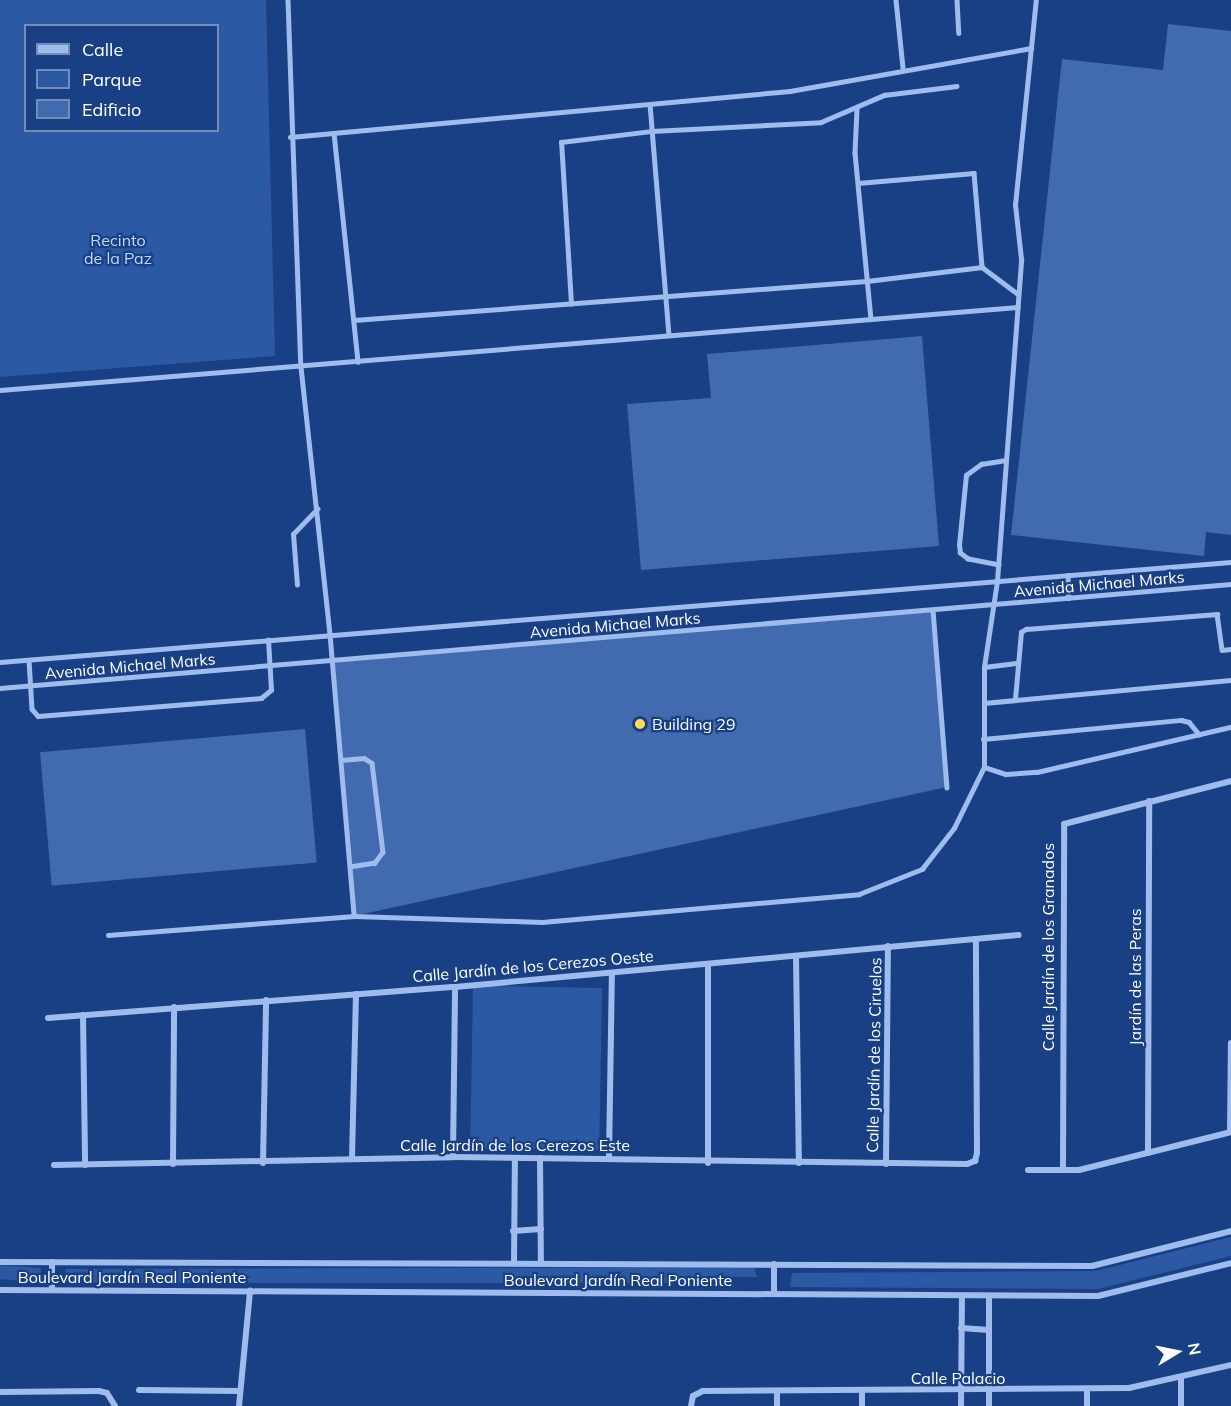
<!DOCTYPE html>
<meta charset="utf-8">
<style>
body{margin:0}
#map{position:relative;width:1231px;height:1406px;overflow:hidden;background:#194085;font-family:Mulish,sans-serif}
div>[style]{position:absolute}
.green>*{inset:0;background:#2c59a3;transform-origin:0 0}
.building>*{inset:0;background:#426aae;transform-origin:0 0}
.service>*{height:4.5px;margin:-2.25px;padding:0 2.25px;transform-origin:2.25px;border-radius:2.25px;background:#9fbcec}
.minor>*{height:6px;margin:-3px;padding:0 3px;transform-origin:3px;border-radius:3px;background:#9fbcec}
.dots>*{width:16px;height:16px;translate:-50% -50%;box-sizing:border-box;border:3px solid #194085;border-radius:50%}
span{translate:-50% -50%;white-space:nowrap;text-align:center;line-height:1.15;-webkit-text-stroke:4.5px #194085;paint-order:stroke}
.park-label{font-size:16px;color:#c4d8f9}
.street-label{font-size:16px;color:#fff}
.poi-label{font-size:16px;color:#fff}
.left{translate:0 -50%;text-align:left}
.legend{position:absolute;left:24px;top:24px;width:195px;height:108px;box-sizing:border-box;background:#194085;border:2px solid #758cb6;margin:0;padding:8px 10px;list-style:none;font-size:18px;color:#fff}
.legend li{display:flex;align-items:center;gap:12px;height:30px}
.legend b{width:30px;border:2px solid #758cb6}
.north{position:absolute;left:1147px;top:1322px;width:60px;height:60px;-webkit-text-stroke:4px #194085;paint-order:stroke;rotate:80deg;font-size:16px;font-weight:700;line-height:24px;text-align:center;color:#fff}
.north::after{content:'';display:block;margin:auto;width:21px;height:27px;background:#fff;clip-path:polygon(50% 0,100% 100%,50% 72%,0 100%)}
</style>
<div id="map">
<div class="green">
<div style="clip-path:polygon(evenodd,0 0,266px 0,275px 356px,0 377px,0 0,26px 26px,218px 26px,218px 130px,26px 130px,26px 26px)"></div>
<div style="left:602px;top:988px;width:162px;height:129px;rotate:91deg"></div>
<div style="clip-path:polygon(1231px 1237px,1231px 1256px,1098px 1289px,790px 1287px,792px 1273px,1096px 1271px)"></div>
<div style="clip-path:polygon(754px 1267px,757px 1277px,710px 1277px,683px 1283px,62px 1283px,66px 1269px)"></div>
<div style="left:41px;top:1268px;width:14px;height:41px;rotate:94deg"></div>
</div>
<div class="building">
<div style="clip-path:polygon(1168px 24px,1231px 31px,1231px 535px,1206px 532px,1204px 556px,1011px 535px,1062px 59px,1163px 70px)"></div>
<div style="clip-path:polygon(922px 336px,939px 546px,641px 570px,627px 404px,711px 398px,707px 354px)"></div>
<div style="clip-path:polygon(933px 610px,947px 787px,354px 916px,333px 662px)"></div>
<div style="left:305px;top:729px;width:134px;height:266px;rotate:85deg"></div>
</div>
<div class="service">
<div style="left:288px;top:0;width:367px;rotate:88deg"></div>
<div style="left:301px;top:367px;width:269px;rotate:83.8deg"></div>
<div style="left:330px;top:634px;width:283px;rotate:85.1deg"></div>
<div style="left:354px;top:916px;width:188px;rotate:1.8deg"></div>
<div style="left:542px;top:922px;width:318px;rotate:-5deg"></div>
<div style="left:859px;top:894px;width:68px;rotate:-21.6deg"></div>
<div style="left:922px;top:869px;width:52px;rotate:-52deg"></div>
<div style="left:954px;top:828px;width:68px;rotate:-63.8deg"></div>
<div style="left:984px;top:767px;width:100px;rotate:-90deg"></div>
<div style="left:984px;top:667px;width:87px;rotate:-81.4deg"></div>
<div style="left:997px;top:581px;width:323px;rotate:-85.7deg"></div>
<div style="left:1021px;top:259px;width:54px;rotate:-96.3deg"></div>
<div style="left:1015px;top:205px;width:206px;rotate:-84.2deg"></div>
<div style="left:896px;top:0;width:68px;rotate:84.1deg"></div>
<div style="left:957px;top:0;width:33px;rotate:87deg"></div>
<div style="left:650px;top:104px;width:232px;rotate:85.3deg"></div>
<div style="left:857px;top:109px;width:44px;rotate:92.6deg"></div>
<div style="left:855px;top:153px;width:167px;rotate:84.5deg"></div>
<div style="left:334px;top:133px;width:230px;rotate:84deg"></div>
<div style="left:290px;top:137px;width:502px;rotate:-5.26deg"></div>
<div style="left:790px;top:91px;width:245px;rotate:-10.1deg"></div>
<div style="left:858px;top:183px;width:116px;rotate:-4.9deg"></div>
<div style="left:974px;top:173px;width:94px;rotate:85.1deg"></div>
<div style="left:982px;top:267px;width:45px;rotate:36.9deg"></div>
<div style="left:571px;top:304px;width:162px;rotate:-93.5deg"></div>
<div style="left:561px;top:142px;width:92px;rotate:-6.9deg"></div>
<div style="left:652px;top:131px;width:169px;rotate:-3deg"></div>
<div style="left:821px;top:122px;width:69px;rotate:-23.2deg"></div>
<div style="left:884px;top:95px;width:73px;rotate:-7.1deg"></div>
<div style="left:354px;top:320px;width:514px;rotate:-4.35deg"></div>
<div style="left:867px;top:281px;width:116px;rotate:-6.9deg"></div>
<div style="left:0;top:390px;width:1021px;rotate:-4.66deg"></div>
<div style="left:999px;top:565px;width:32px;rotate:-169deg"></div>
<div style="left:968px;top:559px;width:10px;rotate:-143deg"></div>
<div style="left:960px;top:553px;width:8px;rotate:-97deg"></div>
<div style="left:959px;top:545px;width:70px;rotate:-84.3deg"></div>
<div style="left:966px;top:475px;width:19px;rotate:-36deg"></div>
<div style="left:981px;top:464px;width:25px;rotate:-9deg"></div>
<div style="left:1068px;top:575px;width:23px;rotate:88deg"></div>
<div style="left:297px;top:585px;width:51px;rotate:-94.5deg"></div>
<div style="left:293px;top:534px;width:35px;rotate:-46deg"></div>
<div style="left:933px;top:610px;width:178px;rotate:85.5deg"></div>
<div style="left:29px;top:660px;width:49px;rotate:86.5deg"></div>
<div style="left:32px;top:709px;width:9px;rotate:49deg"></div>
<div style="left:38px;top:716px;width:224px;rotate:-4.6deg"></div>
<div style="left:261px;top:698px;width:13px;rotate:-39deg"></div>
<div style="left:271px;top:690px;width:50px;rotate:-93.4deg"></div>
<div style="left:0;top:662px;width:1235px;rotate:-4.64deg"></div>
<div style="left:984px;top:667px;width:32px;rotate:-7deg"></div>
<div style="left:0;top:688px;width:1235px;rotate:-4.83deg"></div>
<div style="left:1015px;top:699px;width:67px;rotate:-84.9deg"></div>
<div style="left:1021px;top:632px;width:6px;rotate:-31deg"></div>
<div style="left:1026px;top:629px;width:192px;rotate:-4.5deg"></div>
<div style="left:1217px;top:614px;width:36px;rotate:82deg"></div>
<div style="left:1222px;top:650px;width:9px;rotate:-6deg"></div>
<div style="left:984px;top:703px;width:248px;rotate:-5.3deg"></div>
<div style="left:983px;top:739px;width:199px;rotate:-5.5deg"></div>
<div style="left:1181px;top:720px;width:8px;rotate:14deg"></div>
<div style="left:1189px;top:722px;width:16px;rotate:50deg"></div>
<div style="left:341px;top:760px;width:23px;rotate:-5deg"></div>
<div style="left:364px;top:758px;width:9px;rotate:32deg"></div>
<div style="left:372px;top:763px;width:90px;rotate:83deg"></div>
<div style="left:383px;top:852px;width:14px;rotate:126deg"></div>
<div style="left:375px;top:863px;width:25px;rotate:171deg"></div>
<div style="left:984px;top:767px;width:23px;rotate:18deg"></div>
<div style="left:1006px;top:774px;width:31px;rotate:-4deg"></div>
<div style="left:1037px;top:772px;width:199px;rotate:-13.1deg"></div>
<div style="left:108px;top:935px;width:247px;rotate:-4.4deg"></div>
</div>
<div class="minor">
<div style="left:796px;top:956px;width:207px;rotate:89.2deg"></div>
<div style="left:83px;top:1015px;width:150px;rotate:89.2deg"></div>
<div style="left:48px;top:1018px;width:408px;rotate:-4.4deg"></div>
<div style="left:455px;top:987px;width:566px;rotate:-5.27deg"></div>
<div style="left:1230px;top:1132px;width:89px;rotate:-89.4deg"></div>
<div style="left:1148px;top:1153px;width:352px;rotate:-89.8deg"></div>
<div style="left:453px;top:1157px;width:170px;rotate:-89.3deg"></div>
<div style="left:352px;top:1158px;width:164px;rotate:-88.6deg"></div>
<div style="left:540px;top:1158px;width:105px;rotate:89.5deg"></div>
<div style="left:609px;top:1158px;width:185px;rotate:-89.1deg"></div>
<div style="left:263px;top:1163px;width:163px;rotate:-88.9deg"></div>
<div style="left:708px;top:1163px;width:199px;rotate:-90deg"></div>
<div style="left:173px;top:1164px;width:157px;rotate:-89.6deg"></div>
<div style="left:886px;top:1164px;width:218px;rotate:-89.5deg"></div>
<div style="left:54px;top:1165px;width:399px;rotate:-1.1deg"></div>
<div style="left:453px;top:1157px;width:514px;rotate:0.78deg"></div>
<div style="left:967px;top:1164px;width:9px;rotate:-21deg"></div>
<div style="left:975px;top:1161px;width:8px;rotate:-76deg"></div>
<div style="left:977px;top:1153px;width:214px;rotate:-90.3deg"></div>
<div style="left:1028px;top:1170px;width:51px"></div>
<div style="left:1079px;top:1170px;width:157px;rotate:-14deg"></div>
<div style="left:1063px;top:1170px;width:346px;rotate:-89.8deg"></div>
<div style="left:1064px;top:824px;width:172px;rotate:-14.4deg"></div>
<div style="left:513px;top:1231px;width:28px;rotate:-4deg"></div>
<div style="left:0;top:1262px;width:1092px;rotate:0.21deg"></div>
<div style="left:1092px;top:1266px;width:143px;rotate:-14.1deg"></div>
<div style="left:514px;top:1263px;width:105px;rotate:-89.5deg"></div>
<div style="left:52px;top:1289px;width:27px;rotate:-90deg"></div>
<div style="left:0;top:1290px;width:1098px;rotate:0.31deg"></div>
<div style="left:1098px;top:1296px;width:137px;rotate:-13.9deg"></div>
<div style="left:774px;top:1294px;width:30px;rotate:-90deg"></div>
<div style="left:961px;top:1328px;width:28px;rotate:4deg"></div>
<div style="left:1181px;top:1377px;width:29px;rotate:90deg"></div>
<div style="left:139px;top:1390px;width:101px;rotate:0.6deg"></div>
<div style="left:0;top:1392px;width:99px;rotate:-0.6deg"></div>
<div style="left:99px;top:1391px;width:8px;rotate:14deg"></div>
<div style="left:107px;top:1393px;width:15px;rotate:58deg"></div>
<div style="left:239px;top:1406px;width:116px;rotate:-84.5deg"></div>
<div style="left:691px;top:1406px;width:10px;rotate:-79deg"></div>
<div style="left:693px;top:1396px;width:11px;rotate:-27deg"></div>
<div style="left:703px;top:1391px;width:426px;rotate:-0.4deg"></div>
<div style="left:1129px;top:1388px;width:105px;rotate:-12.7deg"></div>
<div style="left:777px;top:1406px;width:15px;rotate:-90deg"></div>
<div style="left:862px;top:1406px;width:15px;rotate:-90deg"></div>
<div style="left:961px;top:1406px;width:110px;rotate:-89.5deg"></div>
<div style="left:989px;top:1406px;width:110px;rotate:-90deg"></div>
<div style="left:1087px;top:1406px;width:15px;rotate:-90deg"></div>
</div>
<div class="dots">
<div style="left:640px;top:724px;background:#ffdb5a"></div>
</div>
<div class="park-label">
<span style="left:118px;top:249px">Recinto<br>de la Paz</span>
</div>
<div class="street-label">
<span style="left:1099px;top:584px;rotate:-5deg">Avenida Michael Marks</span>
<span style="left:615px;top:625px;rotate:-5deg">Avenida Michael Marks</span>
<span style="left:130px;top:666px;rotate:-5deg">Avenida Michael Marks</span>
<span style="left:1048px;top:947px;rotate:-90deg">Calle Jardín de los Granados</span>
<span style="left:533px;top:966px;rotate:-5deg">Calle Jardín de los Cerezos Oeste</span>
<span style="left:1135px;top:977px;rotate:-90deg">Jardín de las Peras</span>
<span style="left:874px;top:1055px;rotate:-89deg">Calle Jardín de los Ciruelos</span>
<span style="left:515px;top:1145px">Calle Jardín de los Cerezos Este</span>
<span style="left:132px;top:1277px">Boulevard Jardín Real Poniente</span>
<span style="left:618px;top:1280px">Boulevard Jardín Real Poniente</span>
<span style="left:958px;top:1378px">Calle Palacio</span>
</div>
<div class="poi-label">
<span class="left" style="left:652px;top:724px">Building 29</span>
</div>
<ul class="legend">
<li><b style="height:8px;background:#9fbcec"></b>Calle</li>
<li><b style="height:16px;background:#2c59a3"></b>Parque</li>
<li><b style="height:16px;background:#426aae"></b>Edificio</li>
</ul>
<div class="north">N</div>
</div>
